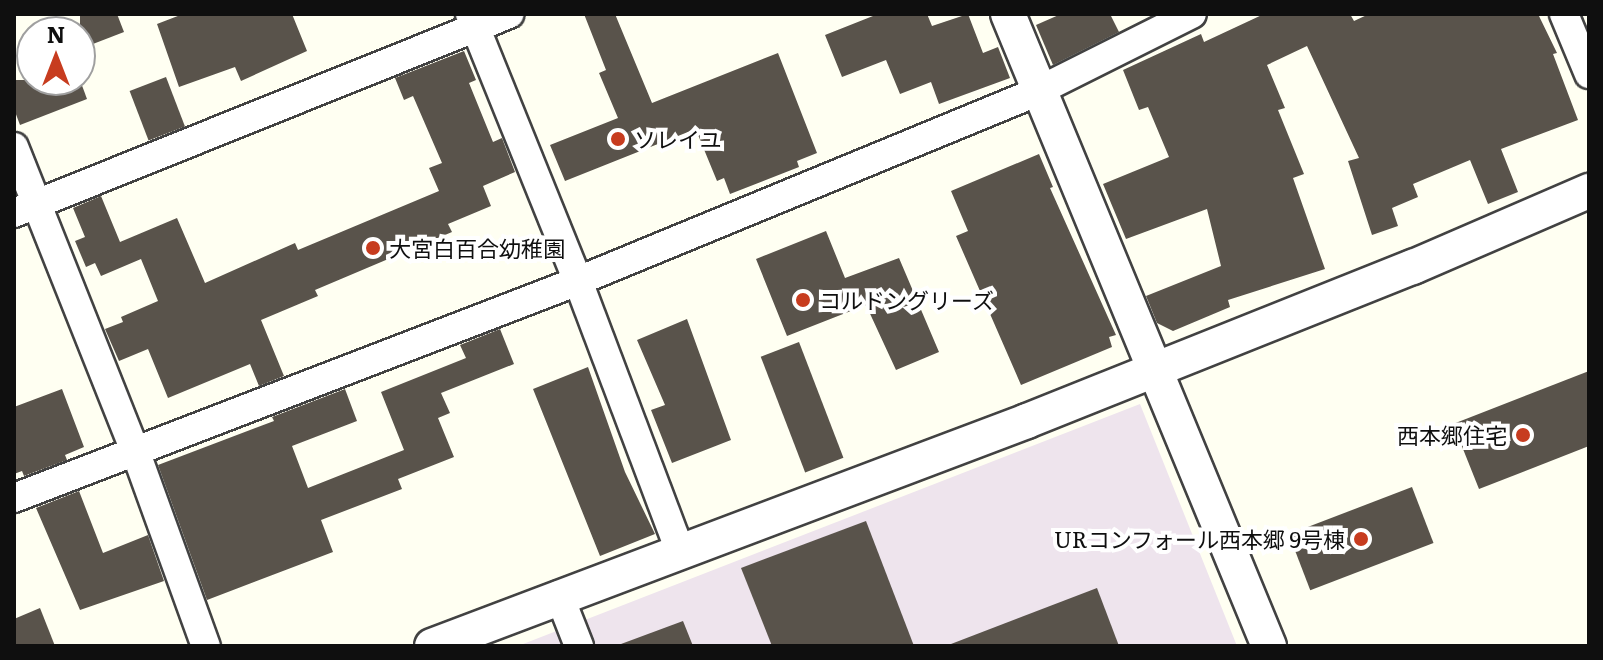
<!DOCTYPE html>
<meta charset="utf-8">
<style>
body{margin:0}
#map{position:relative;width:1603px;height:660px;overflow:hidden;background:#fffff2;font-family:Literata,"Noto Sans JP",serif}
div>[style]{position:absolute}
.industrial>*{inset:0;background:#eee4ed}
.building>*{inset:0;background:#59534b;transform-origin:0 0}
.roads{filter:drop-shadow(2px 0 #424242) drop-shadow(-2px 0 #424242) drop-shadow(0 2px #424242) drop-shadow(0 -2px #424242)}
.minor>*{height:28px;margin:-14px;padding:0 14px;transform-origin:14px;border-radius:14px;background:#fff}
.tertiary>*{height:34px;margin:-17px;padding:0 17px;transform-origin:17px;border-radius:17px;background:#fff}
.dots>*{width:22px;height:22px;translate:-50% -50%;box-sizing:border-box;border:4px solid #fff;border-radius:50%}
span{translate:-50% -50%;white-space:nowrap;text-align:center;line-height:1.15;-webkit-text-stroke:8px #fff;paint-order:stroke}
.poi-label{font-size:22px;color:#0f0f0f}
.left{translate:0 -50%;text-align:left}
.right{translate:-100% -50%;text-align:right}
.frame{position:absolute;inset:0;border:16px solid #0f0f0f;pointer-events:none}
.north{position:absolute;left:16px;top:16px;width:80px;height:80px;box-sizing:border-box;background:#fff;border:2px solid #9f9f9f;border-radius:50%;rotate:0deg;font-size:22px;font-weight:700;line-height:32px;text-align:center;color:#0f0f0f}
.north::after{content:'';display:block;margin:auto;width:28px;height:36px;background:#c73c1f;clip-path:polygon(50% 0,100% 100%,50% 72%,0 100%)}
</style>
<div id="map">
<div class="industrial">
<div style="clip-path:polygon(1140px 404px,1237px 646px,518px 646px)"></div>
</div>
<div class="building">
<div style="clip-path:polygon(80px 14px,117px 14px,124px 32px,80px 49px)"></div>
<div style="clip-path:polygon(183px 14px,292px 14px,307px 51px,241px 81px,235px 67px,179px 87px,157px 24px)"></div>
<div style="clip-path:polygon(584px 14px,615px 14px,652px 103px,778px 53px,817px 153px,797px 161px,799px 167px,730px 194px,724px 178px,717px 181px,696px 130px,693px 130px,565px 181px,550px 145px,618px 118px,599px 73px,606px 70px)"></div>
<div style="clip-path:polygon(878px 14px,927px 14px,932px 26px,968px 14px,983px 53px,998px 47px,1010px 78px,939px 104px,931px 82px,900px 94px,886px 60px,842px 77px,825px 35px)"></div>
<div style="clip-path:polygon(1061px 14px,1110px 14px,1119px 32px,1053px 65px,1036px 25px)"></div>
<div style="clip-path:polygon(1264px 14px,1350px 14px,1354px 21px,1369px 14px,1538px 14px,1557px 53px,1553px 54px,1578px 120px,1501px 149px,1518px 192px,1488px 204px,1470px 160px,1413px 184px,1418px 197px,1392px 208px,1398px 226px,1372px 235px,1348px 161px,1359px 158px,1307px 46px,1267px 65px,1285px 108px,1278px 110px,1304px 174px,1293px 178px,1325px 269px,1228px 300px,1230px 307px,1173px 331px,1157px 323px,1146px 296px,1221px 266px,1207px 209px,1126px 239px,1103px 184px,1169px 157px,1148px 107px,1139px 110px,1123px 70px,1201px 34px,1204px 42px)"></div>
<div style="clip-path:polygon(464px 51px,476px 80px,469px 83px,493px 142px,502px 138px,515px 172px,483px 186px,491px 206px,448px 224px,452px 232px,315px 290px,318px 296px,261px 320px,284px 376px,259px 386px,250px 364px,168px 398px,148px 349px,119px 361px,105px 329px,123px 322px,121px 317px,158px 301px,141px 259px,101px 276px,95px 263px,86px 267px,75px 241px,85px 237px,73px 208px,101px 196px,120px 242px,177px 218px,205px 283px,295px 243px,298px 250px,439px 191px,429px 168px,442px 163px,413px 96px,404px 100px,395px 78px)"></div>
<div style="left:166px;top:77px;width:53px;height:39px;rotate:69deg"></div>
<div style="clip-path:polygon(14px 80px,80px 80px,87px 99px,20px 125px,14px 109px)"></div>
<div style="clip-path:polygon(1039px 154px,1053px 187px,1050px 188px,1116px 335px,1109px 337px,1112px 347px,1021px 385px,956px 236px,968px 231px,951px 191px)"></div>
<div style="clip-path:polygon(826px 231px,845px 278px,899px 258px,939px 352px,896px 370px,866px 305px,787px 336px,756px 259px)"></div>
<div style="clip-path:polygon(687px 319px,731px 440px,672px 463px,651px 410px,665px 405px,637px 340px)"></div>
<div style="clip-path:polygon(500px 329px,514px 364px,441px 393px,450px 413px,438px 418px,454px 457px,398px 479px,402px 489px,321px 520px,333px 552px,207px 600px,158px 465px,274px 421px,272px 417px,345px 389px,357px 421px,292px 446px,308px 488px,404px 450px,381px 392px,466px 358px,460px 345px)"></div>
<div style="left:799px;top:342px;width:124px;height:41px;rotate:69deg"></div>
<div style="clip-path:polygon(588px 367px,625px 472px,655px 534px,600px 556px,533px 389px)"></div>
<div style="clip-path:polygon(1589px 371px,1589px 446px,1479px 489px,1453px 424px)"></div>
<div style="clip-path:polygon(62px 389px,84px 447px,65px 455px,67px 460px,24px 476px,22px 471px,14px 474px,14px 407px)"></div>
<div style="left:1412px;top:487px;width:60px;height:132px;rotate:69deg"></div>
<div style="clip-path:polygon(79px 491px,103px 553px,148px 535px,164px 581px,80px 610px,36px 508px)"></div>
<div style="clip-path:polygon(866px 521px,914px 646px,772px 646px,741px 568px)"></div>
<div style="clip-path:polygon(1097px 588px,1119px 646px,951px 646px,951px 644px)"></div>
<div style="clip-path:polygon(40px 608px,55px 646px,14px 646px,14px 619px)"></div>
<div style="clip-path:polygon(683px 621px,693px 646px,622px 646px,621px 644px)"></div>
</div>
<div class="roads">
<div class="minor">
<div style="left:470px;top:14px;width:288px;rotate:68deg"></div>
<div style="left:578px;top:281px;width:289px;rotate:69.3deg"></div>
<div style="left:1564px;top:14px;width:65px;rotate:67.4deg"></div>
<div style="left:14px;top:147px;width:329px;rotate:68.3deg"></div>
<div style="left:136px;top:453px;width:205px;rotate:70.1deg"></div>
<div style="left:14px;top:213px;width:534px;rotate:-21.9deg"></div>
<div style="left:14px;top:498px;width:604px;rotate:-21.04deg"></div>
<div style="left:578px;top:281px;width:498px;rotate:-22.4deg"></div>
<div style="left:1038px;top:91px;width:172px;rotate:-26.6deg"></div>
<div style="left:559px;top:595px;width:55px;rotate:68.6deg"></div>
</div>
<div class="tertiary">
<div style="left:1008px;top:14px;width:684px;rotate:67.56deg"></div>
<div style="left:432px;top:646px;width:636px;rotate:-20.71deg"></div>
<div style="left:1027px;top:421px;width:416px;rotate:-21.8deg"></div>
<div style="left:1413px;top:267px;width:192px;rotate:-23.4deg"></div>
</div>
</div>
<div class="dots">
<div style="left:618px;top:139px;background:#c73c1f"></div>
<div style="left:373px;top:248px;background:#c73c1f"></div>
<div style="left:803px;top:300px;background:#c73c1f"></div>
<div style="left:1523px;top:435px;background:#c73c1f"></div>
<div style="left:1361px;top:539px;background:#c73c1f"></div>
</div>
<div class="poi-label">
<span class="left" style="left:634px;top:139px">ソレイユ</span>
<span class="left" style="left:389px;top:248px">大宮白百合幼稚園</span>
<span class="left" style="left:819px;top:300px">コルドングリーズ</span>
<span class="right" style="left:1507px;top:435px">西本郷住宅</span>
<span class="right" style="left:1345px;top:539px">URコンフォール西本郷 9号棟</span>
</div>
<div class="frame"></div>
<div class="north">N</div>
</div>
